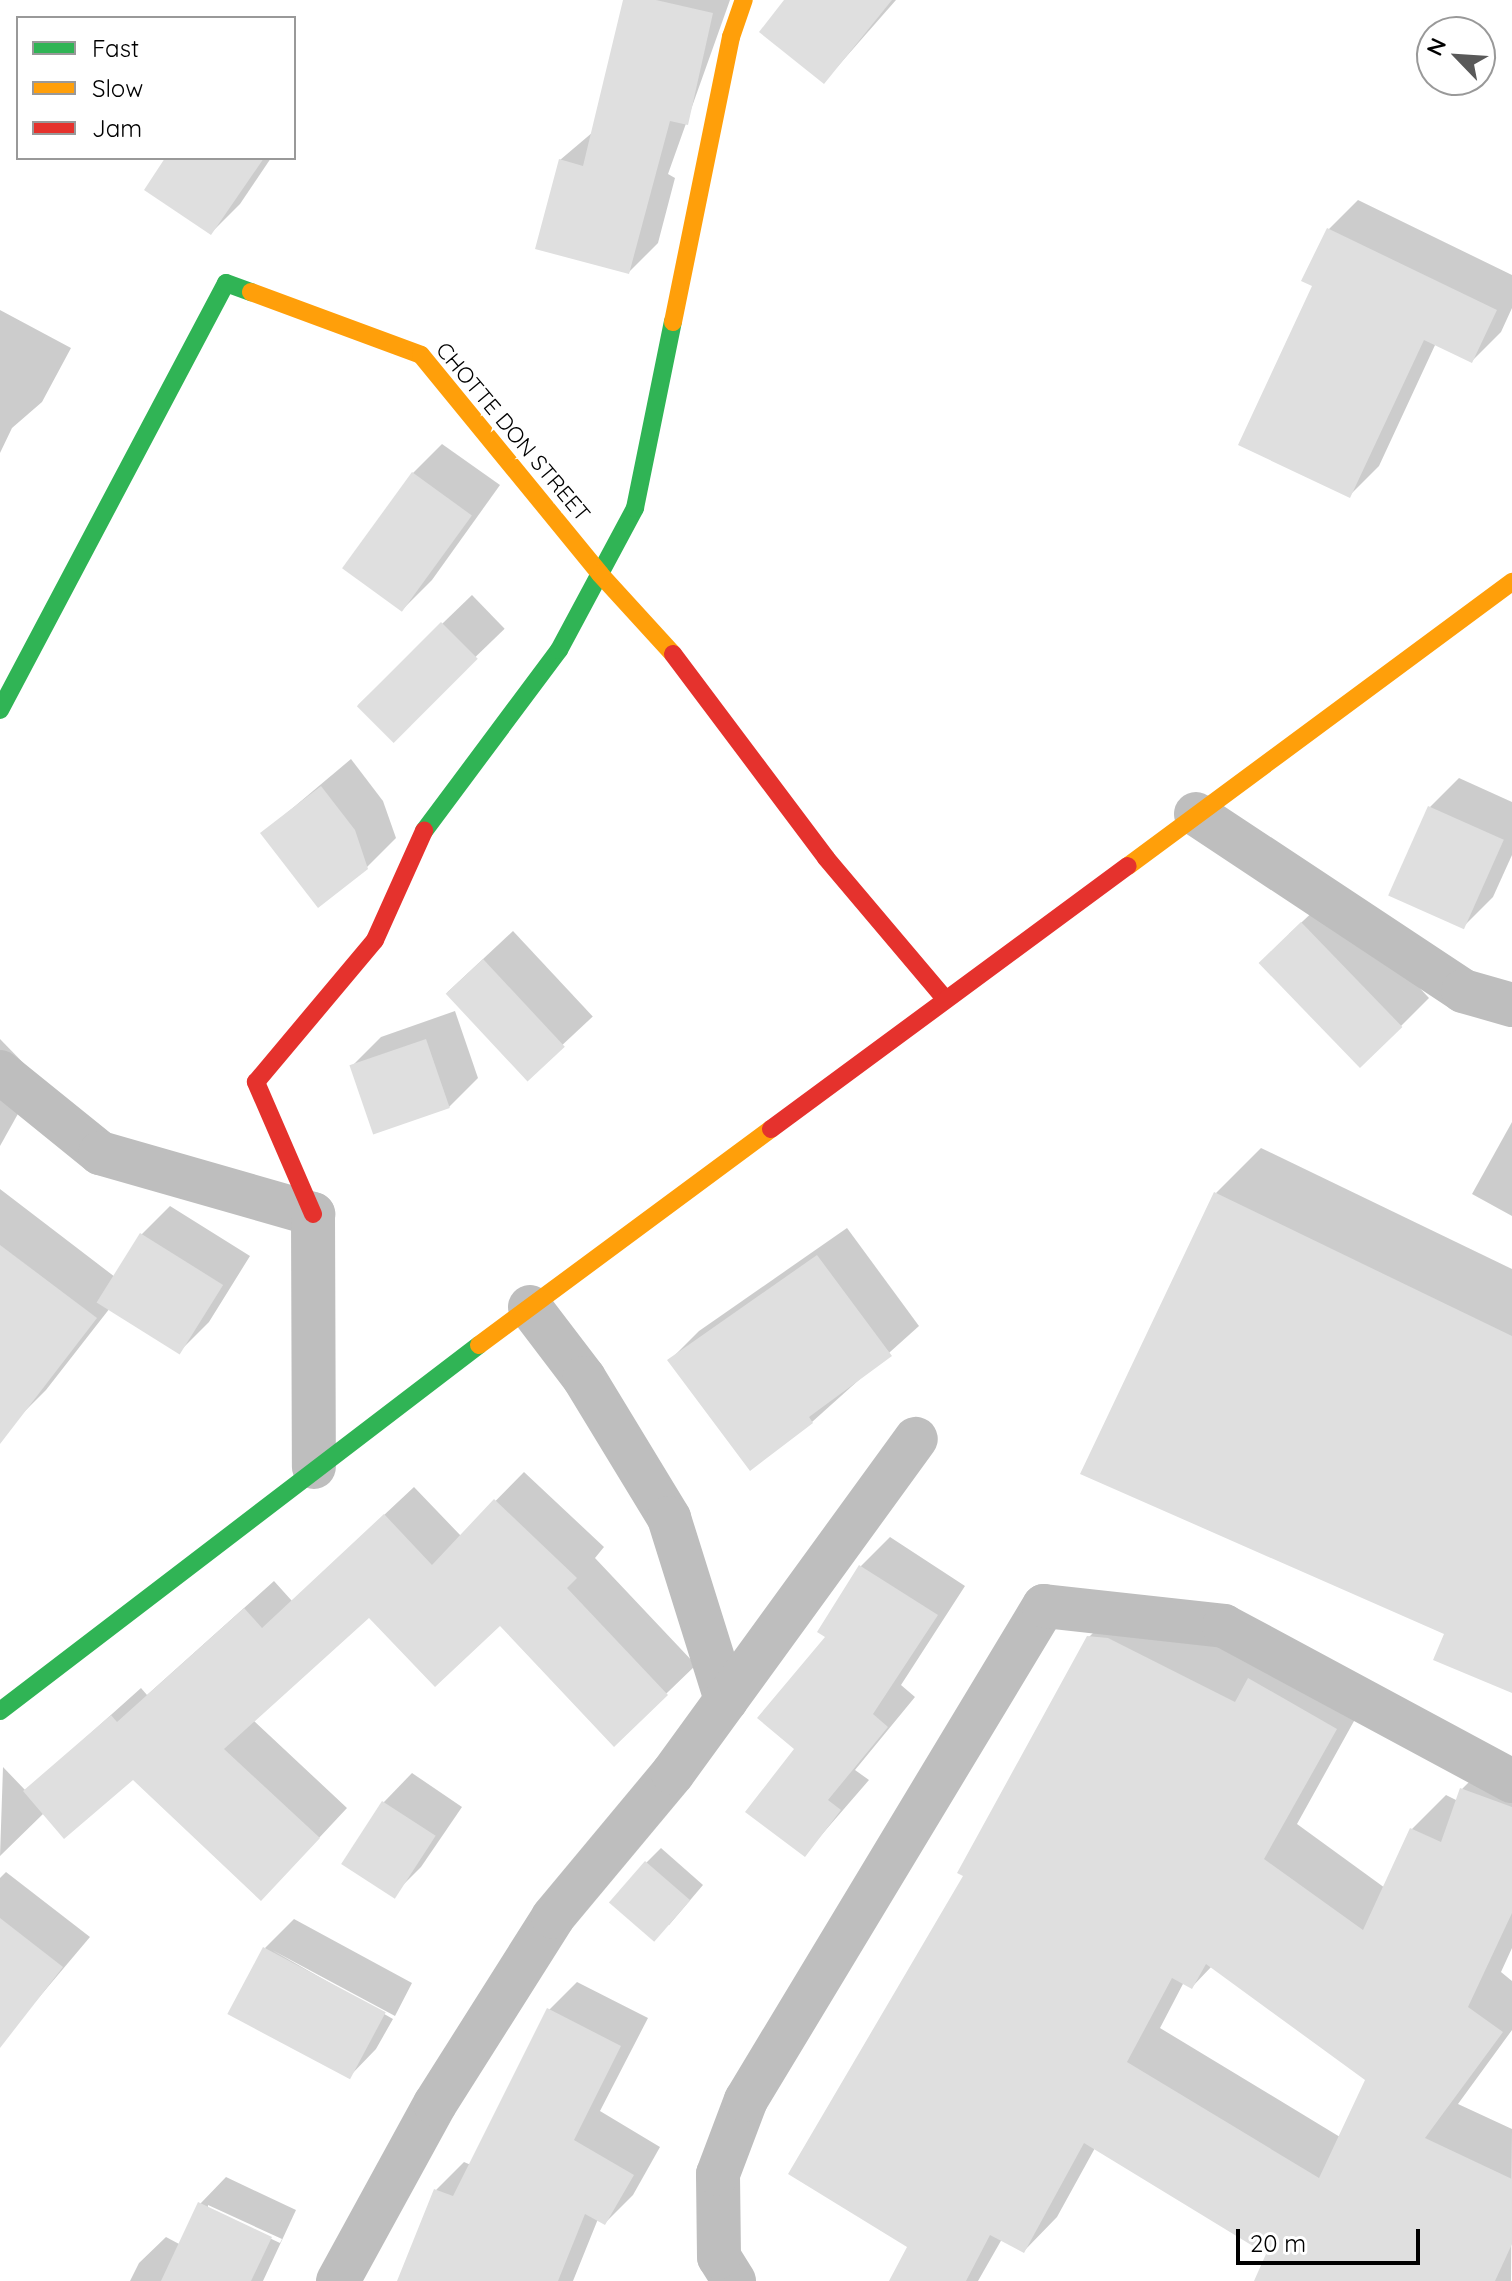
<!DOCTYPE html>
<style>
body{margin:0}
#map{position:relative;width:1512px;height:2281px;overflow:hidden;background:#fff;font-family:Quicksand,sans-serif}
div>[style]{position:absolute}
.shadow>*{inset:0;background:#0003;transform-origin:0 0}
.building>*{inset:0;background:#dfdfdf;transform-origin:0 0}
.street>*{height:44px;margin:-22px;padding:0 22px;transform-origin:22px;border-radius:22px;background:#bebebe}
.fast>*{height:18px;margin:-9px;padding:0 9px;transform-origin:9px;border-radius:9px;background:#30b455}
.slow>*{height:18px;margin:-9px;padding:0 9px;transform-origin:9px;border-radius:9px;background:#ff9f0a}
.jam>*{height:18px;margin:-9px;padding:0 9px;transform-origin:9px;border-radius:9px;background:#e5322d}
span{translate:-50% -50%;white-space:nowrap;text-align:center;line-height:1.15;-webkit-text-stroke:6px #fff;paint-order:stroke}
.street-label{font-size:22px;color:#000}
.legend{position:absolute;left:16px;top:16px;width:280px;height:144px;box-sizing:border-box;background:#fff;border:2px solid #999;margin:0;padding:10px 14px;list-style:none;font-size:24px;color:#000}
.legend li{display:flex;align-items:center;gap:16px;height:40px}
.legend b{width:40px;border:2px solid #999}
.north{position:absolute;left:1416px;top:16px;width:80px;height:80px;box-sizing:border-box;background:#fff;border:2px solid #999;border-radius:50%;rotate:295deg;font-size:22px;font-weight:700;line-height:32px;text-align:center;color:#000}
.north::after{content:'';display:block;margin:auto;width:28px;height:36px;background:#595959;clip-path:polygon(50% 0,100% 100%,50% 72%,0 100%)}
.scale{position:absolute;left:1236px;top:2229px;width:184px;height:36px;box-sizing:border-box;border:4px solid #000;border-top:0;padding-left:10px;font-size:24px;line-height:28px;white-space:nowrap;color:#000;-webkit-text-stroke:6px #fff;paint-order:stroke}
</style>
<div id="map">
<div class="shadow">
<div style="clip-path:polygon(625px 0,730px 0,668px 174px,675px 178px,658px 243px,629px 272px,560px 160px,593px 132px)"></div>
<div style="clip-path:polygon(787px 0,896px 0,824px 82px)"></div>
<div style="clip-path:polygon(168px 158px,271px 158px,240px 204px,211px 233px)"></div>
<div style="clip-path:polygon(1358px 200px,1512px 275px,1512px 308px,1501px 332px,1472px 361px,1436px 343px,1379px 466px,1350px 495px,1315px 285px,1329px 229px)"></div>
<div style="clip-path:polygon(0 310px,71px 348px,42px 402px,12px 428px,0 453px)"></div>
<div style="clip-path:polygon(442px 444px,500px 485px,432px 580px,403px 609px,413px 473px)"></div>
<div style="left:472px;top:595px;width:47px;height:158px;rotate:46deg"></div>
<div style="clip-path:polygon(351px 759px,383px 801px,396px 838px,367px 867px,263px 833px)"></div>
<div style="clip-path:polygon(1459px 778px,1512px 802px,1512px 855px,1493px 897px,1464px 926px,1430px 807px)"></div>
<div style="clip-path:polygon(1332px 894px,1429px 998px,1400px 1027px,1289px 934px)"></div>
<div style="left:513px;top:931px;width:117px;height:90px;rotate:47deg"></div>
<div style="clip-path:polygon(455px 1011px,478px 1078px,449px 1107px,352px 1066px,381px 1037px)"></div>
<div style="clip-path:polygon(0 1039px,38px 1078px,0 1146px)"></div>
<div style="clip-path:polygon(1512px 1122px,1512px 1216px,1472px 1194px)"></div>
<div style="clip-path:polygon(1261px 1148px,1512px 1269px,1512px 1691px,1446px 1633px,1216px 1193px)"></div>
<div style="clip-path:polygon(0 1189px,115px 1277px,141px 1235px,170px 1206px,250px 1256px,209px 1322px,180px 1351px,110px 1308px,46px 1390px,14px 1422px,0 1414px)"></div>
<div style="clip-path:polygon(847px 1228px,919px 1326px,812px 1422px,670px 1360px,699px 1331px)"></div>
<div style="clip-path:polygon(524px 1472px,604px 1547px,595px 1558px,696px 1665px,614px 1744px,500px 1623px,369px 1615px,253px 1720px,347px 1808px,290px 1869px,133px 1777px,44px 1813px,0 1856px,3px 1767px,26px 1791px,141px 1688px,147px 1695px,274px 1581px,292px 1601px,414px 1487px,461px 1536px)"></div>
<div style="clip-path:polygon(890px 1537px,965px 1586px,901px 1685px,915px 1697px,855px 1770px,869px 1780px,805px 1854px,797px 1749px,861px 1566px)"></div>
<div style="clip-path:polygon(evenodd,1123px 1603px,1369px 1694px,1297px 1824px,1385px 1888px,1412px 1829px,1446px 1795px,1458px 1801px,1462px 1789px,1496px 1755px,1512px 1761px,1512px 1948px,1501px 1972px,1512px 1981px,1512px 2030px,1458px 2104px,1512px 2129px,1511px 2281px,1256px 2281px,1269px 2254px,1095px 2148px,1057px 2217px,1024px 2251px,1002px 2239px,978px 2281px,894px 2281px,910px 2247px,966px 1875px,1089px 1637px,1123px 1603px,1212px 1966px,1367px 2079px,1340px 2137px,1160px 2028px,1184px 1982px,1192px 1987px,1212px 1966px)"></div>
<div style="clip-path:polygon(412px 1773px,462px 1807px,421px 1867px,392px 1896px,384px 1802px)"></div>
<div style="clip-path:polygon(661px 1848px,703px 1885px,669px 1925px,646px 1863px)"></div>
<div style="clip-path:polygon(6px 1872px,90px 1937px,14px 2027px,0 2016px,0 1878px)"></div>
<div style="clip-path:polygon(294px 1919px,412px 1983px,395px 2016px,272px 1950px,393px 2019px,376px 2049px,348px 2078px,265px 1948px)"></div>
<div style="clip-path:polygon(577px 1982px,648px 2018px,600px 2111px,660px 2147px,633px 2195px,605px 2223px,598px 2219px,573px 2281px,404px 2281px,436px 2190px,464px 2162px,471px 2165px,549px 2010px)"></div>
<div style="clip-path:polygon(evenodd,226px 2177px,296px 2210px,263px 2281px,130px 2281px,139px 2263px,166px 2237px,181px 2245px,200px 2204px,226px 2177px,208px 2205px,282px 2239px,280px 2243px,208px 2209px,208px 2205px)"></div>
</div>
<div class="building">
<div style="clip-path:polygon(623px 0,656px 0,713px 13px,688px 125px,670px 121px,629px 274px,535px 249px,559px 159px,583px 166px)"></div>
<div style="clip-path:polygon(784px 0,892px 0,824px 84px,759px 32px)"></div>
<div style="clip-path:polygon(165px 158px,264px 158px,211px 235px,144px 190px)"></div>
<div style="clip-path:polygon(1327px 228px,1497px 310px,1472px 363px,1424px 340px,1350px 498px,1238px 445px,1312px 286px,1301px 281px)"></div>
<div style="left:412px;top:472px;width:74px;height:119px;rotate:36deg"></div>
<div style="left:441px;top:622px;width:52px;height:119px;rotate:45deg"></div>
<div style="clip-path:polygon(321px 786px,355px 830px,368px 869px,318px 908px,260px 833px)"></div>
<div style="left:1428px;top:806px;width:83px;height:98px;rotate:24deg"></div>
<div style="left:1301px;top:922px;width:146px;height:59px;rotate:46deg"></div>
<div style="left:483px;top:959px;width:120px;height:51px;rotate:47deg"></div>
<div style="left:426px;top:1039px;width:73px;height:81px;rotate:71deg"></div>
<div style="clip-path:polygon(1214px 1192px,1512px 1336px,1512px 1693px,1433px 1660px,1444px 1634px,1080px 1474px)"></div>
<div style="left:140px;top:1233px;width:98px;height:82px;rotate:32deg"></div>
<div style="clip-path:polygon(0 1245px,97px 1318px,0 1444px)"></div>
<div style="clip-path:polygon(817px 1255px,892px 1356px,809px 1417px,813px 1423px,750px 1471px,667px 1360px)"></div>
<div style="clip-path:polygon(494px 1499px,577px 1578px,567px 1588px,668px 1695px,614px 1747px,500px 1626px,435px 1687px,369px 1618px,224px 1749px,320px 1838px,261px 1901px,133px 1780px,64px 1839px,23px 1791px,111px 1715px,117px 1722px,244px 1608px,262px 1628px,384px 1514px,432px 1565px)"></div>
<div style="clip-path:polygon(859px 1565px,938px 1615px,873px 1714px,888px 1727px,828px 1800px,841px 1810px,805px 1857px,745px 1812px,794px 1749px,757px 1718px,825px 1637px,817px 1632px)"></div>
<div style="clip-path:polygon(evenodd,1087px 1636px,1108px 1638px,1235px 1702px,1248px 1678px,1337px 1729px,1264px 1859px,1363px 1930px,1410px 1828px,1441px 1842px,1460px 1788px,1512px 1807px,1512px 1913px,1468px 2007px,1503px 2032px,1425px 2138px,1512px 2179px,1512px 2244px,1495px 2281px,1254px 2281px,1266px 2254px,1084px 2143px,1024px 2253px,990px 2235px,966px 2281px,889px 2281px,907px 2247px,788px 2174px,963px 1876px,957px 1873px,1087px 1636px,1206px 1964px,1365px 2080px,1319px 2178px,1127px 2062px,1172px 1978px,1192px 1989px,1206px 1964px)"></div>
<div style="left:382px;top:1801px;width:64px;height:75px;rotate:33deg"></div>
<div style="left:645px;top:1861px;width:60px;height:55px;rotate:41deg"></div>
<div style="clip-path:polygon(0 1918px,63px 1967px,0 2048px)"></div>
<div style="left:263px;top:1947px;width:139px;height:76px;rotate:28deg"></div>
<div style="clip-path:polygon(547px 2008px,621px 2046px,574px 2140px,634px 2175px,605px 2225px,585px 2214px,558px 2281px,397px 2281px,434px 2189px,453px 2196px)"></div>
<div style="clip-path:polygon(198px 2202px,272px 2237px,251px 2281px,161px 2281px)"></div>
</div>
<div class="street">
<div style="left:1196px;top:814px;width:320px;rotate:33.5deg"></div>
<div style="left:1463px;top:991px;width:51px;rotate:15.9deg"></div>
<div style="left:0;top:1072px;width:129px;rotate:39deg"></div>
<div style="left:100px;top:1153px;width:222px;rotate:16deg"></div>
<div style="left:313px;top:1214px;width:253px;rotate:89.8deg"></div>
<div style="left:530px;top:1307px;width:89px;rotate:52.7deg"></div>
<div style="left:584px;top:1378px;width:164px;rotate:58.7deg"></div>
<div style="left:669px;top:1518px;width:191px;rotate:72.6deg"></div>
<div style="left:338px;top:2281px;width:202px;rotate:-61.3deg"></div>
<div style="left:435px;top:2104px;width:221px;rotate:-57.7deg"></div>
<div style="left:553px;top:1917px;width:187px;rotate:-50.2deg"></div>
<div style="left:673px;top:1773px;width:413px;rotate:-54deg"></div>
<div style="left:734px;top:2281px;width:28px;rotate:-122deg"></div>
<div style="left:719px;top:2257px;width:83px;rotate:-90.7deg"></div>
<div style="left:718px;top:2174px;width:79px;rotate:-69.3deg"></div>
<div style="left:746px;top:2100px;width:577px;rotate:-58.9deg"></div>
<div style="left:1044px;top:1606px;width:181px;rotate:6.3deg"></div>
<div style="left:1224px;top:1626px;width:327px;rotate:28.3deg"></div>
</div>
<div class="fast">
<div style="left:0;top:710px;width:483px;rotate:-62.1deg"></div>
<div style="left:226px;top:283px;width:27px;rotate:20deg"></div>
<div style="left:424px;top:831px;width:226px;rotate:-53.3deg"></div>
<div style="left:559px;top:650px;width:161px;rotate:-61.8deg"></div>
<div style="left:635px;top:508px;width:190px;rotate:-78.5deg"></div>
<div style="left:0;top:1711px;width:603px;rotate:-37.38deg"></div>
</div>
<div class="slow">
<div style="left:251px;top:292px;width:181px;rotate:20.3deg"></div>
<div style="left:421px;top:355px;width:283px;rotate:50.7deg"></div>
<div style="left:600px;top:574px;width:108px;rotate:47.6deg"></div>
<div style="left:673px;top:322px;width:291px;rotate:-78.5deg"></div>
<div style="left:731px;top:37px;width:39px;rotate:-71deg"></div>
<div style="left:1128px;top:866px;width:478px;rotate:-36.5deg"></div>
<div style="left:479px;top:1345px;width:363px;rotate:-36.5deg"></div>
</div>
<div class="jam">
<div style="left:673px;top:654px;width:255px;rotate:53.1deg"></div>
<div style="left:826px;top:858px;width:185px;rotate:49.8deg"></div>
<div style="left:771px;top:1129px;width:443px;rotate:-36.4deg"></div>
<div style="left:313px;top:1214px;width:144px;rotate:-113.4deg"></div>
<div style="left:256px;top:1082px;width:185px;rotate:-50deg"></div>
<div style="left:375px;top:940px;width:120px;rotate:-65.8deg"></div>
</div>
<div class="street-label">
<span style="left:513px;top:432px;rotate:50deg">CHOTTE DON STREET</span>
</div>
<ul class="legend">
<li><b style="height:10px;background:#30b455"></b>Fast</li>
<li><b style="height:10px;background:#ff9f0a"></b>Slow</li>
<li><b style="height:10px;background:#e5322d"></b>Jam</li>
</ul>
<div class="north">N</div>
<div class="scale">20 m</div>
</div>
